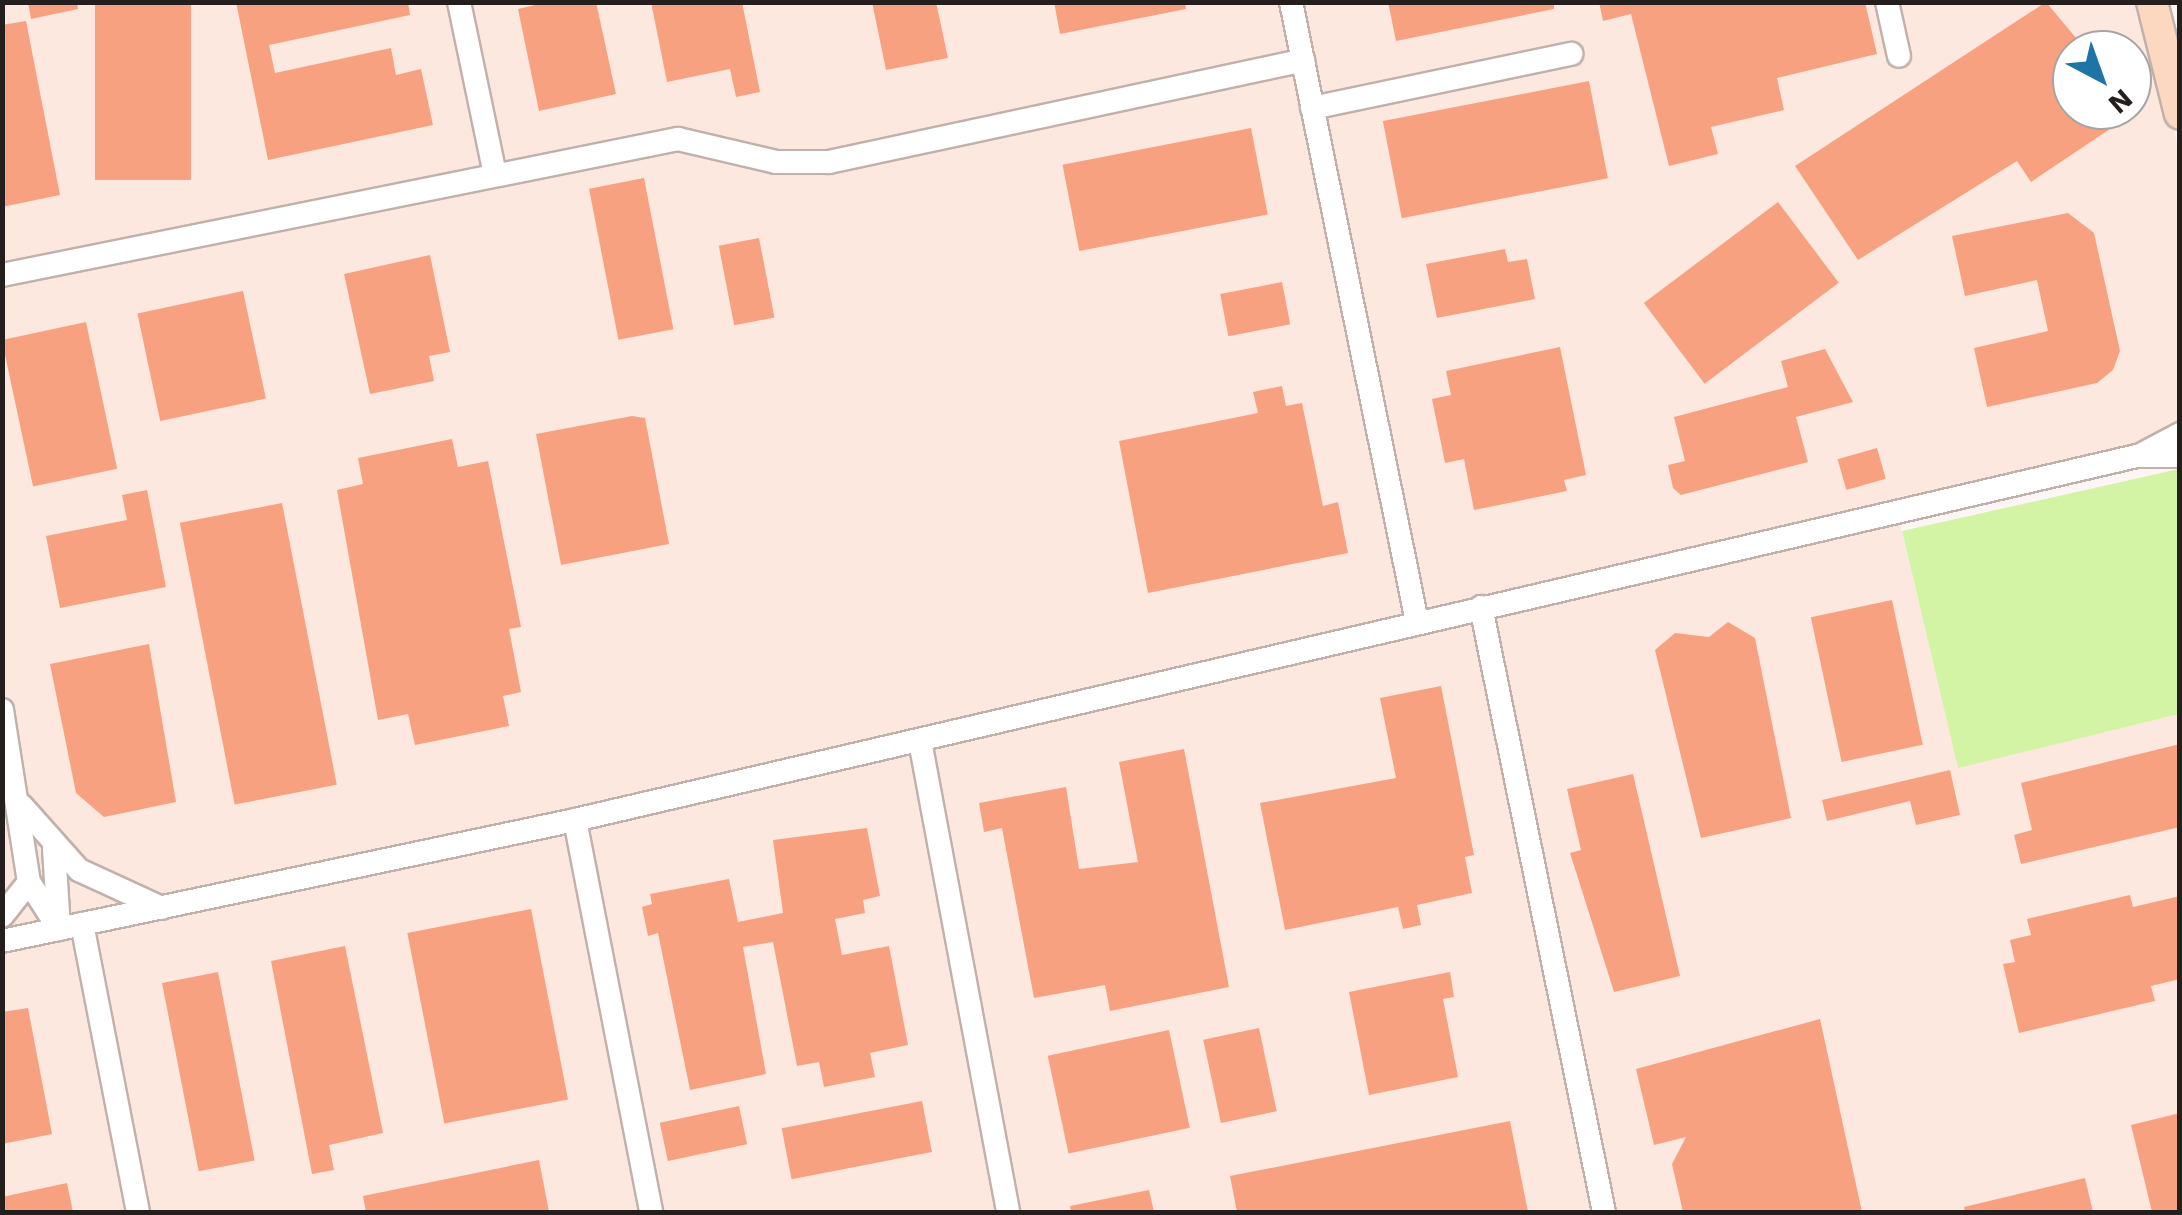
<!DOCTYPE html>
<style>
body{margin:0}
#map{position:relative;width:2182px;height:1215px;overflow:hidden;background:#fef6f4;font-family:"Work Sans",sans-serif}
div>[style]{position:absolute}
.built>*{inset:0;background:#fde8e0}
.green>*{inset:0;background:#d3f4a5}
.building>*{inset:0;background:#f8a180;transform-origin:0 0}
.roads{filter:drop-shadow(2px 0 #c2b1ab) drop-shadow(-2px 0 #c2b1ab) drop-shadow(0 2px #c2b1ab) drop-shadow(0 -2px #c2b1ab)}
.minor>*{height:22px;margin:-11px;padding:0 11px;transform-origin:11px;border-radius:11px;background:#fff}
.major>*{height:30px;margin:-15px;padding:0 15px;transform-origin:15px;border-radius:15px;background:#fbd8bf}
span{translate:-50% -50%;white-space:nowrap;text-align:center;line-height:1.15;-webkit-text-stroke:8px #fff;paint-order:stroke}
.frame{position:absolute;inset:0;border:5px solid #241e1c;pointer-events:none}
.north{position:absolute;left:2052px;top:30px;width:100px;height:100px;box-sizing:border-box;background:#fff;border:2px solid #a7a5a4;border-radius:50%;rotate:139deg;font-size:28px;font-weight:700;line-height:40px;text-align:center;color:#241e1c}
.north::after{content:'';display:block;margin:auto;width:35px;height:45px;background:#1e75a5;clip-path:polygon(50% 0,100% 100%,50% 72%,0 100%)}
</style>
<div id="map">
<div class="built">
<div style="clip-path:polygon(evenodd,2px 3px,2144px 3px,2179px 151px,2179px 425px,2134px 448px,1895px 503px,1958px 767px,2179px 714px,2179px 1212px,3px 1212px,2px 3px,2072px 50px,2132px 50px,2132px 110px,2072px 110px,2072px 50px)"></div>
</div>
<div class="green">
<div style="clip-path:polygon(2179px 469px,2179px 714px,1958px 768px,1902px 531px)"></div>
</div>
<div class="building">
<div style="clip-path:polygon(28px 2px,77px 2px,78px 9px,31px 19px)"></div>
<div style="left:95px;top:2px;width:96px;height:178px"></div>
<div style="clip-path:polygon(236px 2px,408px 2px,410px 15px,269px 45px,275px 73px,391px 48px,396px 75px,421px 69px,433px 125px,268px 160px)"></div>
<div style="clip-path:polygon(548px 2px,596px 2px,616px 94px,539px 111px,518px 9px)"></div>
<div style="clip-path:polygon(651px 2px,742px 2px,760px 92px,736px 97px,730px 69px,667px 82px)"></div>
<div style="clip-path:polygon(872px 2px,936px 2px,948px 58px,886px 70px)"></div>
<div style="clip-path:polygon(1054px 2px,1185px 2px,1186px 9px,1060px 34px)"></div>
<div style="clip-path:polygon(1388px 2px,1554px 2px,1554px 9px,1396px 41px)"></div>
<div style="clip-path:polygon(1599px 2px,1865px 2px,1877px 54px,1777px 78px,1784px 110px,1711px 127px,1718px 154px,1669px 166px,1631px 14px,1603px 21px)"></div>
<div style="clip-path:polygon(2046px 2px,2086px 50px,2072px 50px,2072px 110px,2106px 110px,2116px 125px,2031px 182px,2017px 161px,1858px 260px,1795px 166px)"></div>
<div style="clip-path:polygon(26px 21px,60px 195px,2px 207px,2px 25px)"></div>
<div style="left:1589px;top:81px;width:99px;height:210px;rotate:79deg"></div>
<div style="left:1251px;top:128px;width:88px;height:192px;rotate:79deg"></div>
<div style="left:644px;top:178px;width:154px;height:56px;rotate:79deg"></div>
<div style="left:1778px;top:202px;width:101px;height:168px;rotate:53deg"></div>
<div style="clip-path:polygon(2068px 213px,2094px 233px,2120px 351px,2113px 370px,2097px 383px,1987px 407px,1974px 348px,2048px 331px,2037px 280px,1965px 296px,1952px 236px)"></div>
<div style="left:759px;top:238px;width:81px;height:41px;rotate:79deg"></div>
<div style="clip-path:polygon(1505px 249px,1508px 262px,1527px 259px,1535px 299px,1437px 318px,1426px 264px)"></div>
<div style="clip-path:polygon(430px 255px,450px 352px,429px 356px,434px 381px,370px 394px,344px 274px)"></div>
<div style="left:1282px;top:282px;width:43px;height:63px;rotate:79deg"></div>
<div style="left:243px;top:291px;width:110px;height:108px;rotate:78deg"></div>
<div style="left:86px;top:322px;width:150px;height:86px;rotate:78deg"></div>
<div style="clip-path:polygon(1560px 347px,1586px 475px,1564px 480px,1567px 491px,1474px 510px,1464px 459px,1445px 463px,1432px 399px,1451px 395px,1446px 371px)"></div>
<div style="clip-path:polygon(1825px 349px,1853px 402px,1796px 417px,1808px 462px,1681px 495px,1673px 488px,1668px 465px,1685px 461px,1674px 417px,1788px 387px,1781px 361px)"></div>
<div style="clip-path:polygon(1282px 386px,1286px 406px,1302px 403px,1323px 506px,1338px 502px,1348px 553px,1148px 593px,1119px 441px,1258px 413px,1253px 392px)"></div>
<div style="clip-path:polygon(632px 416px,645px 418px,669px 544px,561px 565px,536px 434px)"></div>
<div style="clip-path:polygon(452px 439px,458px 467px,488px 461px,521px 627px,509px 629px,521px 692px,503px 696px,509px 726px,415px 745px,408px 714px,378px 720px,337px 490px,363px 484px,358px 458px)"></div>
<div style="left:1877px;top:448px;width:32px;height:41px;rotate:74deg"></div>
<div style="clip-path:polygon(147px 490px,166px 587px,60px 608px,46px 536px,127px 520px,122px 495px)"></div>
<div style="left:282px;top:503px;width:287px;height:104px;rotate:79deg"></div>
<div style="left:1892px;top:600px;width:148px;height:83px;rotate:78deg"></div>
<div style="clip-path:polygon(1728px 622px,1755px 638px,1791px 818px,1701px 838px,1655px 650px,1675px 633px,1709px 637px)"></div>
<div style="clip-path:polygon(149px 644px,176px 802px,104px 817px,76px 793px,50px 664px)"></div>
<div style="clip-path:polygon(1441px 686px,1474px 855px,1465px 857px,1472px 893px,1417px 905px,1421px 925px,1403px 929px,1398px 907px,1285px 930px,1260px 803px,1396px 778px,1380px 698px)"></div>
<div style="clip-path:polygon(2180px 744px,2180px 827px,2021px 864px,2014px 835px,2032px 830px,2021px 783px)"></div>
<div style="clip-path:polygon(1184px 749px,1229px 987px,1110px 1011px,1105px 985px,1034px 998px,1002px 828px,984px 832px,979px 803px,1066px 787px,1079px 869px,1138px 862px,1119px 762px)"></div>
<div style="clip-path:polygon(1950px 770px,1960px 815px,1916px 825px,1910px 801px,1827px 821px,1822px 800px)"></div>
<div style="clip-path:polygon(1633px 774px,1680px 976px,1614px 992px,1570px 853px,1581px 850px,1567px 789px)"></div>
<div style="clip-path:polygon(867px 828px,880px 896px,863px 900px,865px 913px,835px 919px,842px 955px,889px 946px,908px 1045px,870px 1053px,875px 1077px,824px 1087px,819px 1062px,797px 1066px,773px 942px,743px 947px,766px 1074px,690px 1090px,658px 933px,648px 936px,642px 907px,652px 904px,650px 894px,729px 879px,738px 922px,783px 913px,773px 840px)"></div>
<div style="clip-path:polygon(2130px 895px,2133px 907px,2180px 896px,2180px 979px,2151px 986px,2155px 1001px,2019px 1033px,2003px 964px,2015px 962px,2010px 940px,2031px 935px,2027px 919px)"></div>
<div style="left:531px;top:909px;width:194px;height:126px;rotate:79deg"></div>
<div style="clip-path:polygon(345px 946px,383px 1133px,329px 1145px,334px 1170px,312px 1174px,271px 961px)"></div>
<div style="left:218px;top:972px;width:192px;height:57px;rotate:79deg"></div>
<div style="clip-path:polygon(1450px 972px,1454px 997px,1443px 999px,1458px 1077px,1369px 1095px,1349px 992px)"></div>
<div style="clip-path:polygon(28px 1008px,52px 1134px,2px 1144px,2px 1012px)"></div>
<div style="clip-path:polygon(1820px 1019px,1862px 1212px,1683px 1212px,1672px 1164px,1686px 1137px,1654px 1145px,1636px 1069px)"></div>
<div style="left:1259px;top:1028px;width:85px;height:57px;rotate:78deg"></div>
<div style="left:1169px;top:1030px;width:100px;height:124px;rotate:78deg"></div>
<div style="left:922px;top:1101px;width:52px;height:143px;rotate:79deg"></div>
<div style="left:739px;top:1106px;width:39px;height:81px;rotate:78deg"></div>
<div style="clip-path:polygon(2180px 1113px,2180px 1212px,2152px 1212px,2131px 1125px)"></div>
<div style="clip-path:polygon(1510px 1121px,1528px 1212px,1237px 1212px,1230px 1176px)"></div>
<div style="clip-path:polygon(539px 1160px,549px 1212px,366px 1212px,363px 1196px)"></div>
<div style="clip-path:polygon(2085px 1178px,2093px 1212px,1965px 1212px,1964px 1207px)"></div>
<div style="clip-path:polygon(67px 1183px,73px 1212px,2px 1212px,2px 1197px)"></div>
<div style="clip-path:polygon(1149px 1190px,1154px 1212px,1071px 1212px,1070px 1206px)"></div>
</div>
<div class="roads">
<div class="minor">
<div style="left:459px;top:2px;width:172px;rotate:78.2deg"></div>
<div style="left:1291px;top:2px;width:633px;rotate:78.51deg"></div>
<div style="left:1887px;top:2px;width:55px;rotate:77.5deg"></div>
<div style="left:1312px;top:108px;width:265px;rotate:-11.8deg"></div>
<div style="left:2px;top:275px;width:690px;rotate:-11.38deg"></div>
<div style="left:678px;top:139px;width:101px;rotate:13.2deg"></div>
<div style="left:776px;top:162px;width:53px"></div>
<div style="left:829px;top:162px;width:485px;rotate:-12.1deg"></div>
<div style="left:2144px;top:453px;width:41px;rotate:-27.8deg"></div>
<div style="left:1481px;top:607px;width:617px;rotate:78.51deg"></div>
<div style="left:2px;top:710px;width:174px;rotate:81.1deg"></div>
<div style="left:29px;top:882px;width:43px;rotate:128.5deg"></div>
<div style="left:920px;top:741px;width:479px;rotate:79.4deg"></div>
<div style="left:22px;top:806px;width:86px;rotate:48.3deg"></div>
<div style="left:79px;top:870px;width:91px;rotate:24.6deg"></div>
<div style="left:575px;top:820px;width:399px;rotate:79deg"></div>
<div style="left:54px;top:849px;width:80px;rotate:86.4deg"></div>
<div style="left:29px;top:882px;width:56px;rotate:57.4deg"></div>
<div style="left:82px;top:924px;width:293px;rotate:79deg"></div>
<div style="left:2px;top:941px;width:586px;rotate:-11.92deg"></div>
<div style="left:575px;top:820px;width:1604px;rotate:-13.12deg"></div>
<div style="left:2137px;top:456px;width:43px"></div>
</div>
<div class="major">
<div style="left:2152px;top:2px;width:115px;rotate:76deg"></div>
</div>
</div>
<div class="frame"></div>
<div class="north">N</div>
</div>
